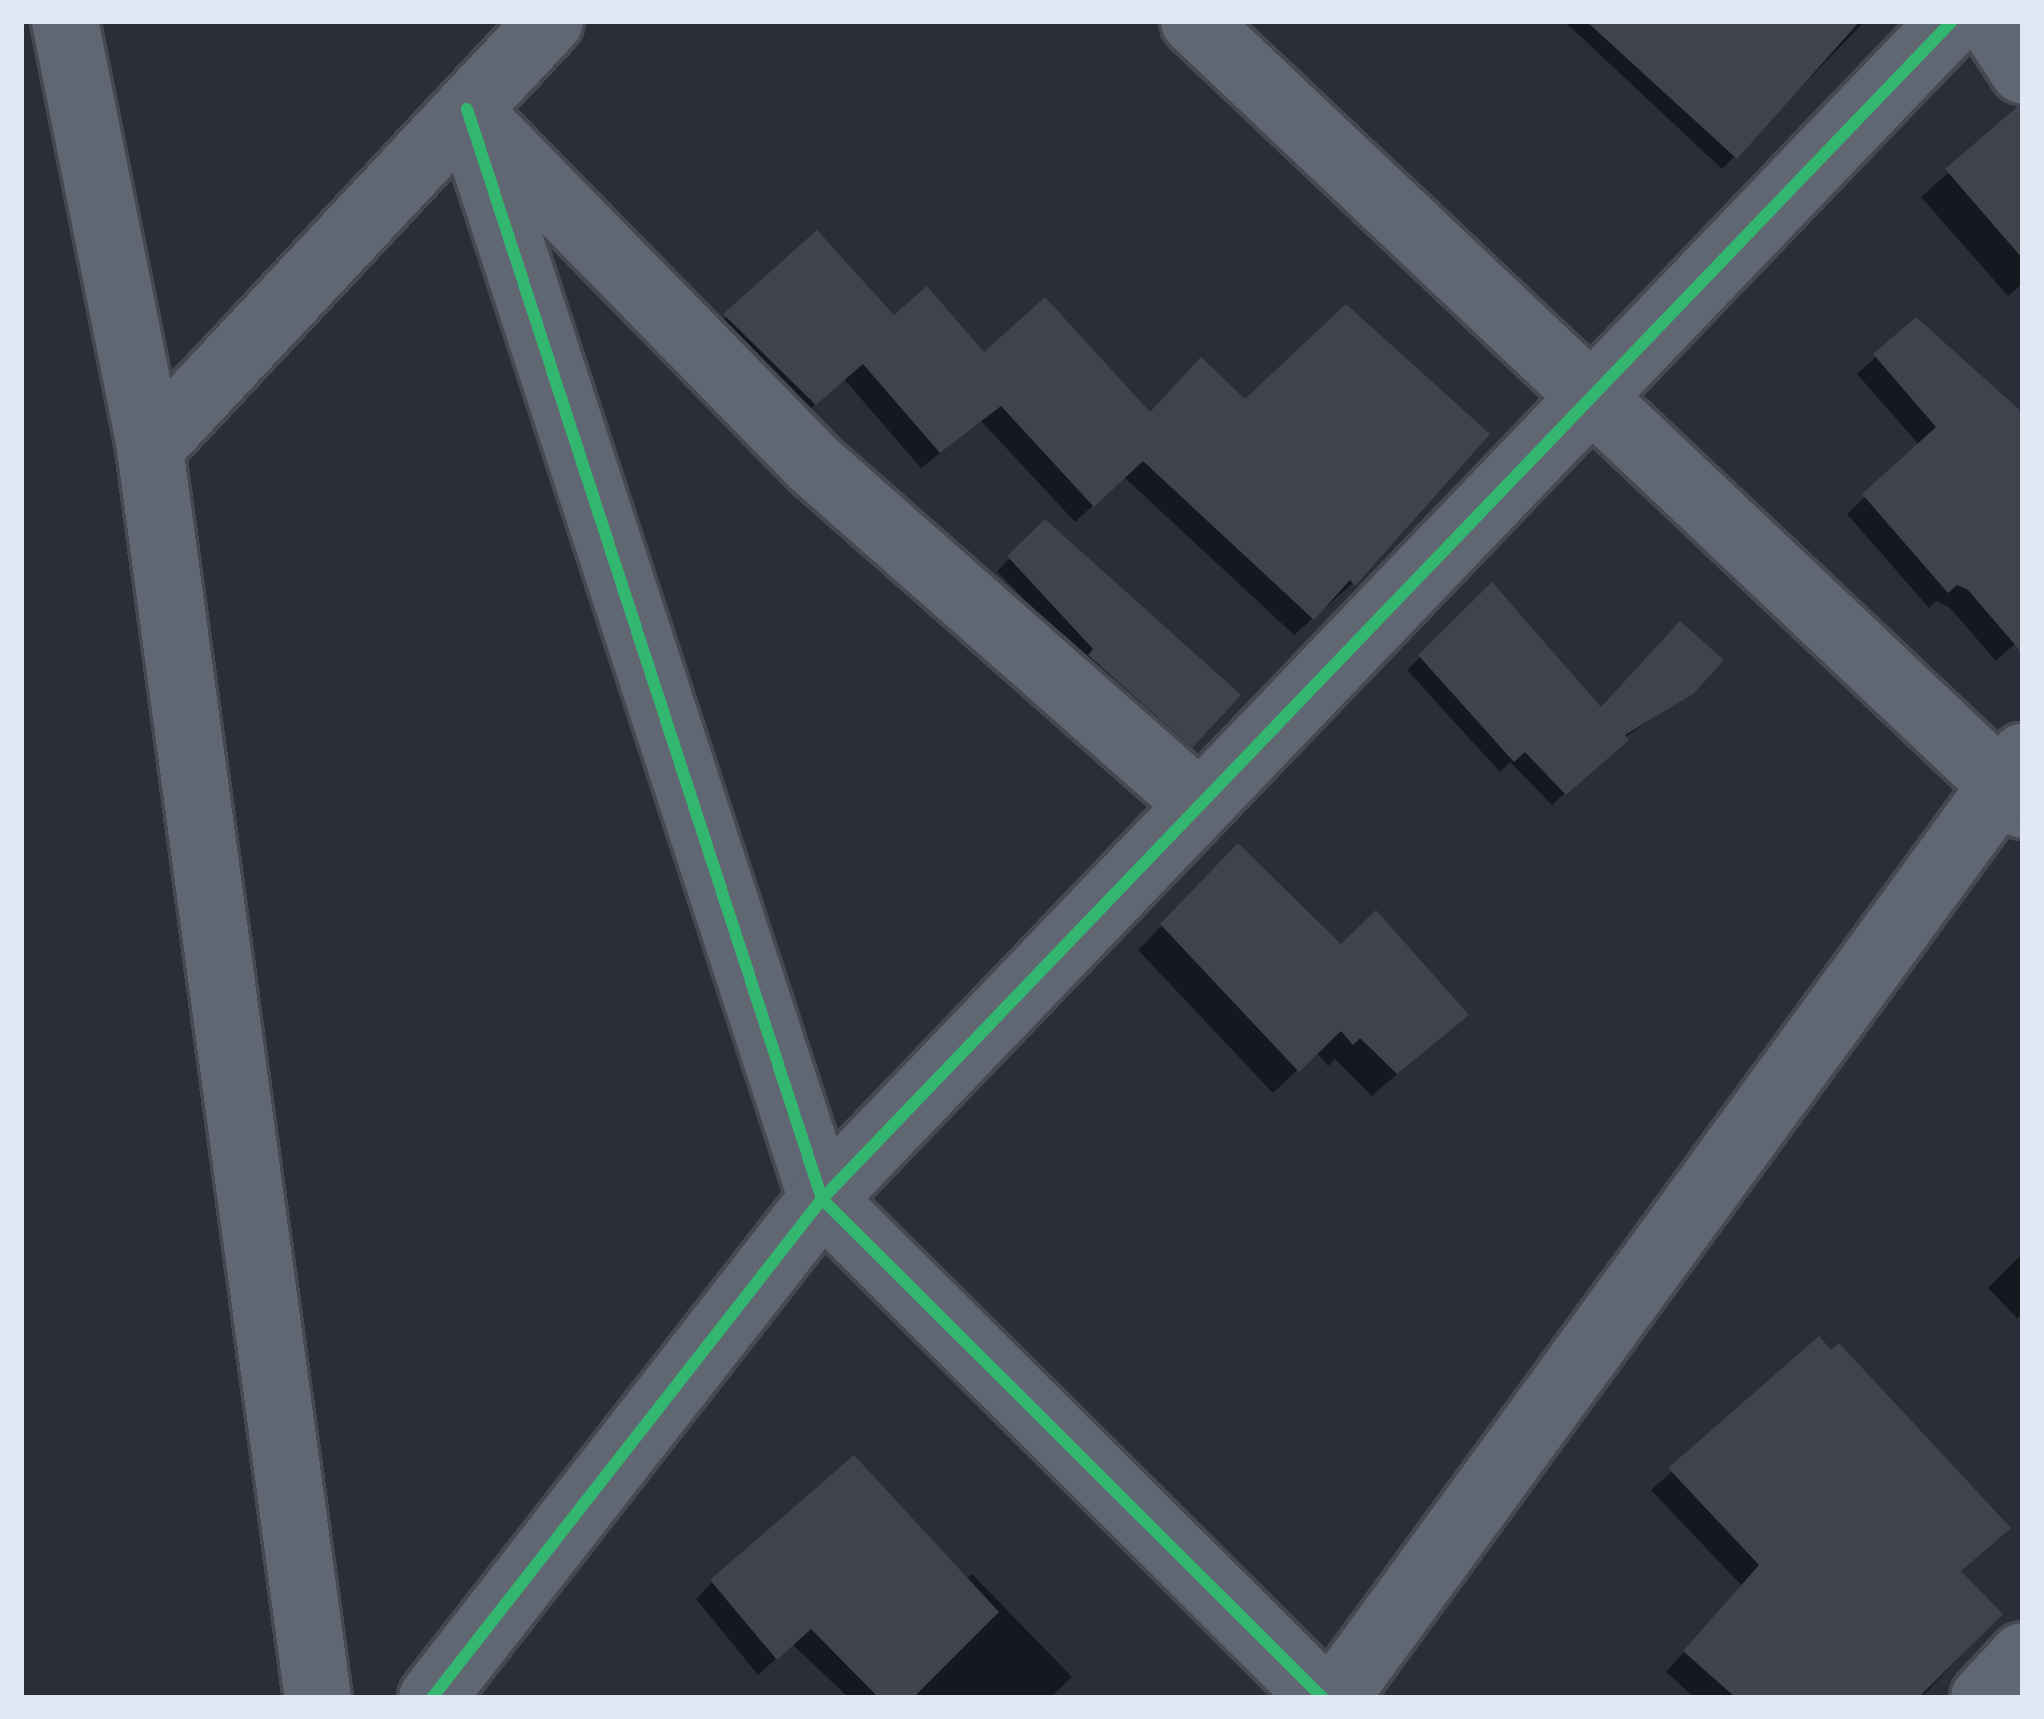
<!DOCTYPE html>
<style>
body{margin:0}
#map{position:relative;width:2044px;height:1719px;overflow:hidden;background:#292e39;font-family:Montserrat,sans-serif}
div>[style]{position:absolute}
.shadow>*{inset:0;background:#0007}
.building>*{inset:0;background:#3f434c}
.roads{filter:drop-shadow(3px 0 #444952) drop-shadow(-3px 0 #444952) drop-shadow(0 3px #444952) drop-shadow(0 -3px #444952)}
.minor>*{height:66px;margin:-33px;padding:0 33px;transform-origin:33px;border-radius:33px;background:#606672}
.cycleway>*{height:12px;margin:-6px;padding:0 6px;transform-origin:6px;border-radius:6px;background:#33b770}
span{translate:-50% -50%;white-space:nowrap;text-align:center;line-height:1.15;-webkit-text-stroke:10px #192235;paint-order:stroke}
.frame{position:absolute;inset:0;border:24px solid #e1e7f5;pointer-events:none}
</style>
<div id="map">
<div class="shadow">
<div style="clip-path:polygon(1564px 21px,1865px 21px,1722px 169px)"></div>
<div style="clip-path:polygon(2011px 116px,2023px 130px,2023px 283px,2008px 296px,1921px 197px)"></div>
<div style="clip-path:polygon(817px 234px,893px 320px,1150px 416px,1245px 403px,1486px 434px,1352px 584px,1294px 635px,1124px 477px,1075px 522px,981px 421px,921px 468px,844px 379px,796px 421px,708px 334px)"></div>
<div style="clip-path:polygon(1916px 321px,2023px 420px,2023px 636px,1996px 661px,1950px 608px,1936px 601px,1929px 608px,1847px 514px,1920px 446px,1857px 374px)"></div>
<div style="clip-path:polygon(1045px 523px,1237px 695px,1178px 758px,997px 571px)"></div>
<div style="clip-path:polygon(1492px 586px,1600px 711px,1691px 692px,1624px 738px,1552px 805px,1510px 762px,1500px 772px,1407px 670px)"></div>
<div style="clip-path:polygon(1238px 848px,1341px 948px,1464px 1015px,1372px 1096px,1335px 1059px,1328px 1066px,1316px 1052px,1273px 1093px,1138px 950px)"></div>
<div style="clip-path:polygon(2023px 1253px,2023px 1313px,2017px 1318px,1988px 1288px)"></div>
<div style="clip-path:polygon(1819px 1341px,1958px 1573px,1999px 1615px,1921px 1698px,1695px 1698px,1666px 1672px,1742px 1586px,1651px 1490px)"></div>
<div style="clip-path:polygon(972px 1574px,1072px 1677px,1050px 1698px,849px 1698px,792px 1644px,758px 1675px,696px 1599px,712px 1582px,965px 1580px)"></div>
</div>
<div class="building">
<div style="clip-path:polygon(1586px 21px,1860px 21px,1737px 159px)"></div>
<div style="clip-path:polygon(2018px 106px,2023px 107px,2023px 259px,1945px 169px)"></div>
<div style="clip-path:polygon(817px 230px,894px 315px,927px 286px,984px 352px,1045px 297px,1150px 412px,1201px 357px,1245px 399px,1346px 304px,1490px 434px,1355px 586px,1350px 580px,1314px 620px,1143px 461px,1094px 507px,1001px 406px,940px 453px,863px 364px,816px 405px,723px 314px)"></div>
<div style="clip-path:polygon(1916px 317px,2023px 413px,2023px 654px,1968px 590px,1957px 585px,1948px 593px,1862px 494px,1936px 427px,1873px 354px)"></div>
<div style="clip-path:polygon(1045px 519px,1241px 695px,1192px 748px,1088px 655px,1093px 649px,1007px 556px)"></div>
<div style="clip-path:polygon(1492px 582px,1601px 707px,1680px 621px,1724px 660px,1693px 694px,1625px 735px,1629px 740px,1566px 795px,1525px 752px,1514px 762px,1418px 655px)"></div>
<div style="clip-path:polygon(1238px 843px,1341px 944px,1376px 910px,1469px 1015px,1397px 1074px,1360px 1038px,1353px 1045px,1341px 1031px,1299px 1072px,1160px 924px)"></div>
<div style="clip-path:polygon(1819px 1336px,1831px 1350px,1839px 1343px,2011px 1528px,1961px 1571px,2003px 1614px,1918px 1698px,1736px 1698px,1683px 1651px,1759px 1565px,1668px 1468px)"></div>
<div style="clip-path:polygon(854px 1455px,999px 1612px,913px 1698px,879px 1698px,811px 1629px,777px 1660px,710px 1580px)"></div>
</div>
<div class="roads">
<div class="minor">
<div style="left:65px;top:21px;width:435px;rotate:78.7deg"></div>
<div style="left:150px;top:448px;width:1261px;rotate:82.35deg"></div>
<div style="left:1194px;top:21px;width:1141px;rotate:43.4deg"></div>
<div style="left:1991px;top:21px;width:59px;rotate:56.9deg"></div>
<div style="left:467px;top:109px;width:1146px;rotate:71.96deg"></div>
<div style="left:822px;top:1199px;width:707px;rotate:44.89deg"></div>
<div style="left:477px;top:120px;width:484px;rotate:45.6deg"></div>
<div style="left:816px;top:466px;width:508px;rotate:41.41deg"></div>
<div style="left:150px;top:448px;width:585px;rotate:-46.87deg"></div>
<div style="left:432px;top:1698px;width:633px;rotate:-51.99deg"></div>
<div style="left:822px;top:1199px;width:1632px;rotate:-46.19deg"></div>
<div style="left:1335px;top:1698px;width:1166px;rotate:-53.83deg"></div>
<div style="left:1984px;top:1698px;width:57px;rotate:-47.1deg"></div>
</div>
</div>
<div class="cycleway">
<div style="left:467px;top:109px;width:1146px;rotate:71.96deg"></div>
<div style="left:822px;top:1199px;width:707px;rotate:44.89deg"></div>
<div style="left:432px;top:1698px;width:633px;rotate:-51.99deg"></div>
<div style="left:822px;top:1199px;width:1632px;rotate:-46.19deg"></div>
</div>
<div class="frame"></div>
</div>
